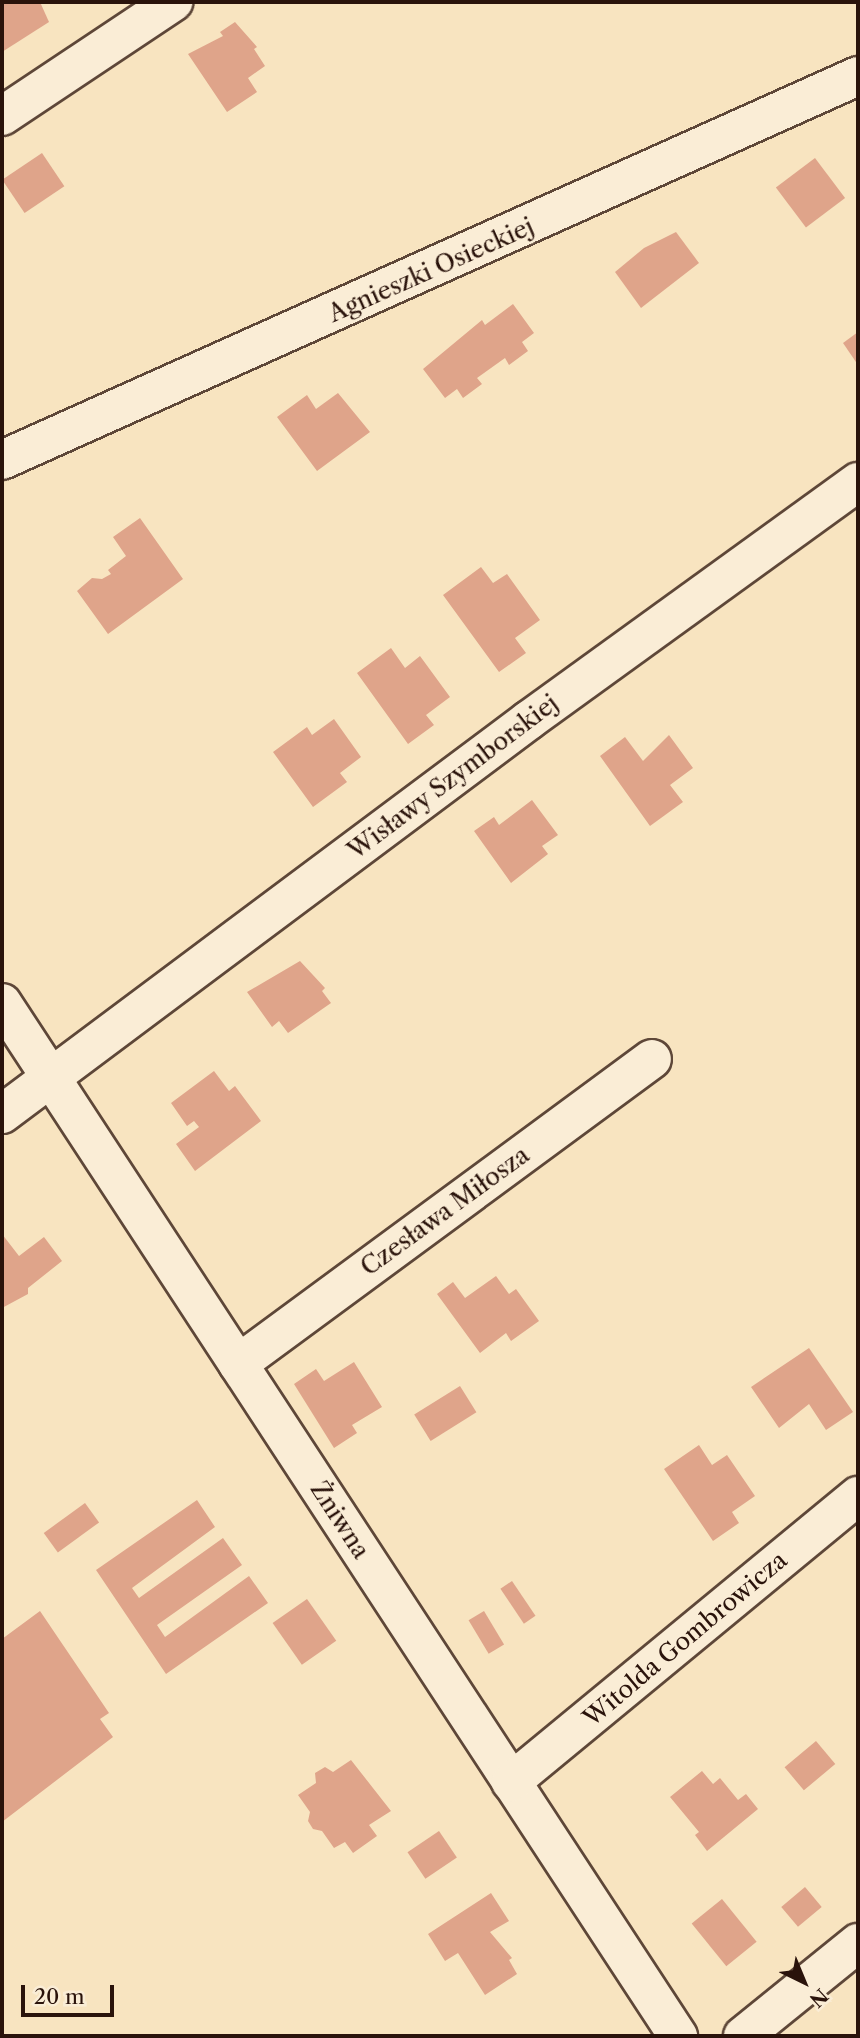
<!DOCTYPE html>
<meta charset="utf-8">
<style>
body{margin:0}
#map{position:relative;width:860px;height:2038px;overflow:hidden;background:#f8e4c0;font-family:"Libre Caslon Text",serif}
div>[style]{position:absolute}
.building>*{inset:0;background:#dfa48a;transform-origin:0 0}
.roads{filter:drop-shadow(2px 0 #5e4738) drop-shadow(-2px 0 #5e4738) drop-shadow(0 2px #5e4738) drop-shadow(0 -2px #5e4738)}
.minor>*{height:38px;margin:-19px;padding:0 19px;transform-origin:19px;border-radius:19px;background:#faedd6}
span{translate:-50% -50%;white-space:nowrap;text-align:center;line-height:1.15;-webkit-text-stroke:5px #faedd6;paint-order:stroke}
.street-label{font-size:24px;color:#2a130b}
.frame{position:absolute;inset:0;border:4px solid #2a130b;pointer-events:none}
.north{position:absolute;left:769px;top:1947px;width:70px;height:70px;-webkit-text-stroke:5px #faedd6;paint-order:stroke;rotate:137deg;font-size:19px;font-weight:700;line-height:28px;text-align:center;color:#2a130b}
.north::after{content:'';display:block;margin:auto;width:24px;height:32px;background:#2a130b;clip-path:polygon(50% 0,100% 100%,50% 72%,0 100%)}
.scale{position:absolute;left:21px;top:1985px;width:93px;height:32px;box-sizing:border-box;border:4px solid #2a130b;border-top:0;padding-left:9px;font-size:21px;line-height:24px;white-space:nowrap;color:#2a130b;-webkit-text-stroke:5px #faedd6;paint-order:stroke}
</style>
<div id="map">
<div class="building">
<div style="clip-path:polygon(2px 2px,40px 2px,49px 22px,2px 52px)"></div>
<div style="clip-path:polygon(235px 22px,257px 47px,254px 49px,265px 66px,248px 78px,257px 92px,227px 112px,188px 54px,223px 36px,220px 32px)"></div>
<div style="left:42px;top:153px;width:40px;height:48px;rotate:56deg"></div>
<div style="left:815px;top:158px;width:50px;height:49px;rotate:53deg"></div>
<div style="clip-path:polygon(676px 232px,699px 263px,641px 308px,615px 272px,644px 248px)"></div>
<div style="clip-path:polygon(513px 304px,534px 333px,522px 342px,528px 351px,509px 365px,505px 358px,477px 378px,482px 384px,463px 398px,457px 389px,445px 398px,423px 369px,482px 320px,485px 325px)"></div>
<div style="clip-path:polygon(858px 332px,858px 365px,843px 343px)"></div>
<div style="clip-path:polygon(338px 393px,370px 432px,317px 471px,277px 417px,307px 395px,316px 409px)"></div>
<div style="clip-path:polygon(140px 518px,183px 579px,108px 634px,77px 591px,92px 578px,102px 579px,111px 574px,108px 570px,126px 556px,113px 537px)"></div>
<div style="clip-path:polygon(481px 567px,493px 583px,507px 574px,540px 620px,515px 638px,526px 653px,499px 672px,443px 595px)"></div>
<div style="clip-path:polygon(391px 648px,405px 668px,420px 656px,450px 697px,426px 715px,434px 725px,408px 744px,357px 673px)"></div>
<div style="clip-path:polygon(334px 719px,361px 757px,340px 773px,347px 782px,313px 807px,273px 752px,307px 727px,312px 735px)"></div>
<div style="clip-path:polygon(669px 735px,693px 768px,670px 785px,683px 802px,650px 826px,600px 756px,625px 737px,643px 761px)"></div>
<div style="clip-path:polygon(532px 800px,558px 835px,542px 846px,548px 854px,511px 883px,474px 831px,494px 817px,499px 825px)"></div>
<div style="clip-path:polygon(300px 961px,325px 988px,322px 991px,331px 1003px,288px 1033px,279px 1021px,272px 1027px,247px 992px)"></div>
<div style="clip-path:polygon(214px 1071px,229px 1091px,235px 1086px,261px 1121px,195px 1171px,176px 1144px,199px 1127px,194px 1121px,187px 1126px,171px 1103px)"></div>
<div style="clip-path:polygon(2px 1234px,19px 1256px,44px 1237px,62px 1261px,28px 1288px,28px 1294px,2px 1308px)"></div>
<div style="clip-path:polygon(496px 1276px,509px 1294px,516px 1289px,539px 1321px,511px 1341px,506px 1333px,480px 1353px,437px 1294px,453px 1282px,465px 1298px)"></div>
<div style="clip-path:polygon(809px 1348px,853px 1412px,826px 1430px,809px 1404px,779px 1428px,751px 1387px)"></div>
<div style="clip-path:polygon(354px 1362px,382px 1407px,352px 1425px,357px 1433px,334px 1448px,294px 1384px,316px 1369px,324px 1381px)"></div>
<div style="left:460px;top:1386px;width:31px;height:54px;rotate:58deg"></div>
<div style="clip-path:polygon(699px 1445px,712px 1465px,727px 1455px,755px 1496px,732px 1512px,739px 1523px,713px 1541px,664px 1469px)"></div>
<div style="clip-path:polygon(197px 1500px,215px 1527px,132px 1588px,139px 1598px,223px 1538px,242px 1565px,157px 1625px,165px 1637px,249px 1576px,268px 1603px,166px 1674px,96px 1570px)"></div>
<div style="left:85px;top:1503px;width:24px;height:51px;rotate:54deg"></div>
<div style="left:512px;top:1581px;width:42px;height:14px;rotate:56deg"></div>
<div style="left:307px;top:1599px;width:51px;height:42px;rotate:55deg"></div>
<div style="clip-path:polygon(40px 1611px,109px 1713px,100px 1719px,113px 1737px,2px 1822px,2px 1639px)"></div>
<div style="left:484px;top:1611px;width:39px;height:18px;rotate:59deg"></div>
<div style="left:816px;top:1741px;width:30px;height:41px;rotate:50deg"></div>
<div style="clip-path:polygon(351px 1760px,391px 1811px,369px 1825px,377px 1836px,353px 1853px,345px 1842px,334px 1848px,322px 1831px,313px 1829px,308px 1821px,310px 1812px,298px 1795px,316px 1783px,315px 1773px,325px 1767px,333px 1772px)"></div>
<div style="clip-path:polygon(702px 1771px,713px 1784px,720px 1778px,738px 1800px,746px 1794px,758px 1809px,707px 1851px,695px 1835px,699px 1832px,670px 1797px)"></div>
<div style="left:439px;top:1831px;width:32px;height:38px;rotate:56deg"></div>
<div style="left:805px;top:1887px;width:26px;height:31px;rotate:50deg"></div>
<div style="clip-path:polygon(491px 1893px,509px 1921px,490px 1932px,512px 1958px,509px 1960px,517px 1974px,485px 1995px,458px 1953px,445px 1961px,428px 1934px)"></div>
<div style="left:722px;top:1899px;width:55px;height:39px;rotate:51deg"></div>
</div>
<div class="roads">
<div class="minor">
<div style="left:2px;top:116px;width:206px;rotate:-33.7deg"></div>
<div style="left:2px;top:460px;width:938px;rotate:-24.16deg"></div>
<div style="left:2px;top:1003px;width:1235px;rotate:56.8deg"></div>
<div style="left:2px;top:1114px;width:658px;rotate:-36.78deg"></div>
<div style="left:529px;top:720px;width:406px;rotate:-35.9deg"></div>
<div style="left:238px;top:1364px;width:514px;rotate:-36.38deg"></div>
<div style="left:511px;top:1782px;width:450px;rotate:-39.5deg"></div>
<div style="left:743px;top:2036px;width:148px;rotate:-39deg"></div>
</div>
</div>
<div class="street-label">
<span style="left:431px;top:270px;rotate:-24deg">Agnieszki Osieckiej</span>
<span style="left:453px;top:777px;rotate:-37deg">Wisławy Szymborskiej</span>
<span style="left:445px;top:1211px;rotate:-36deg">Czesława Miłosza</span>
<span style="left:340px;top:1520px;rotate:57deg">Żniwna</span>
<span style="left:685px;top:1639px;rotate:-40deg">Witolda Gombrowicza</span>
</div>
<div class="frame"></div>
<div class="north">N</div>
<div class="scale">20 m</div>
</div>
